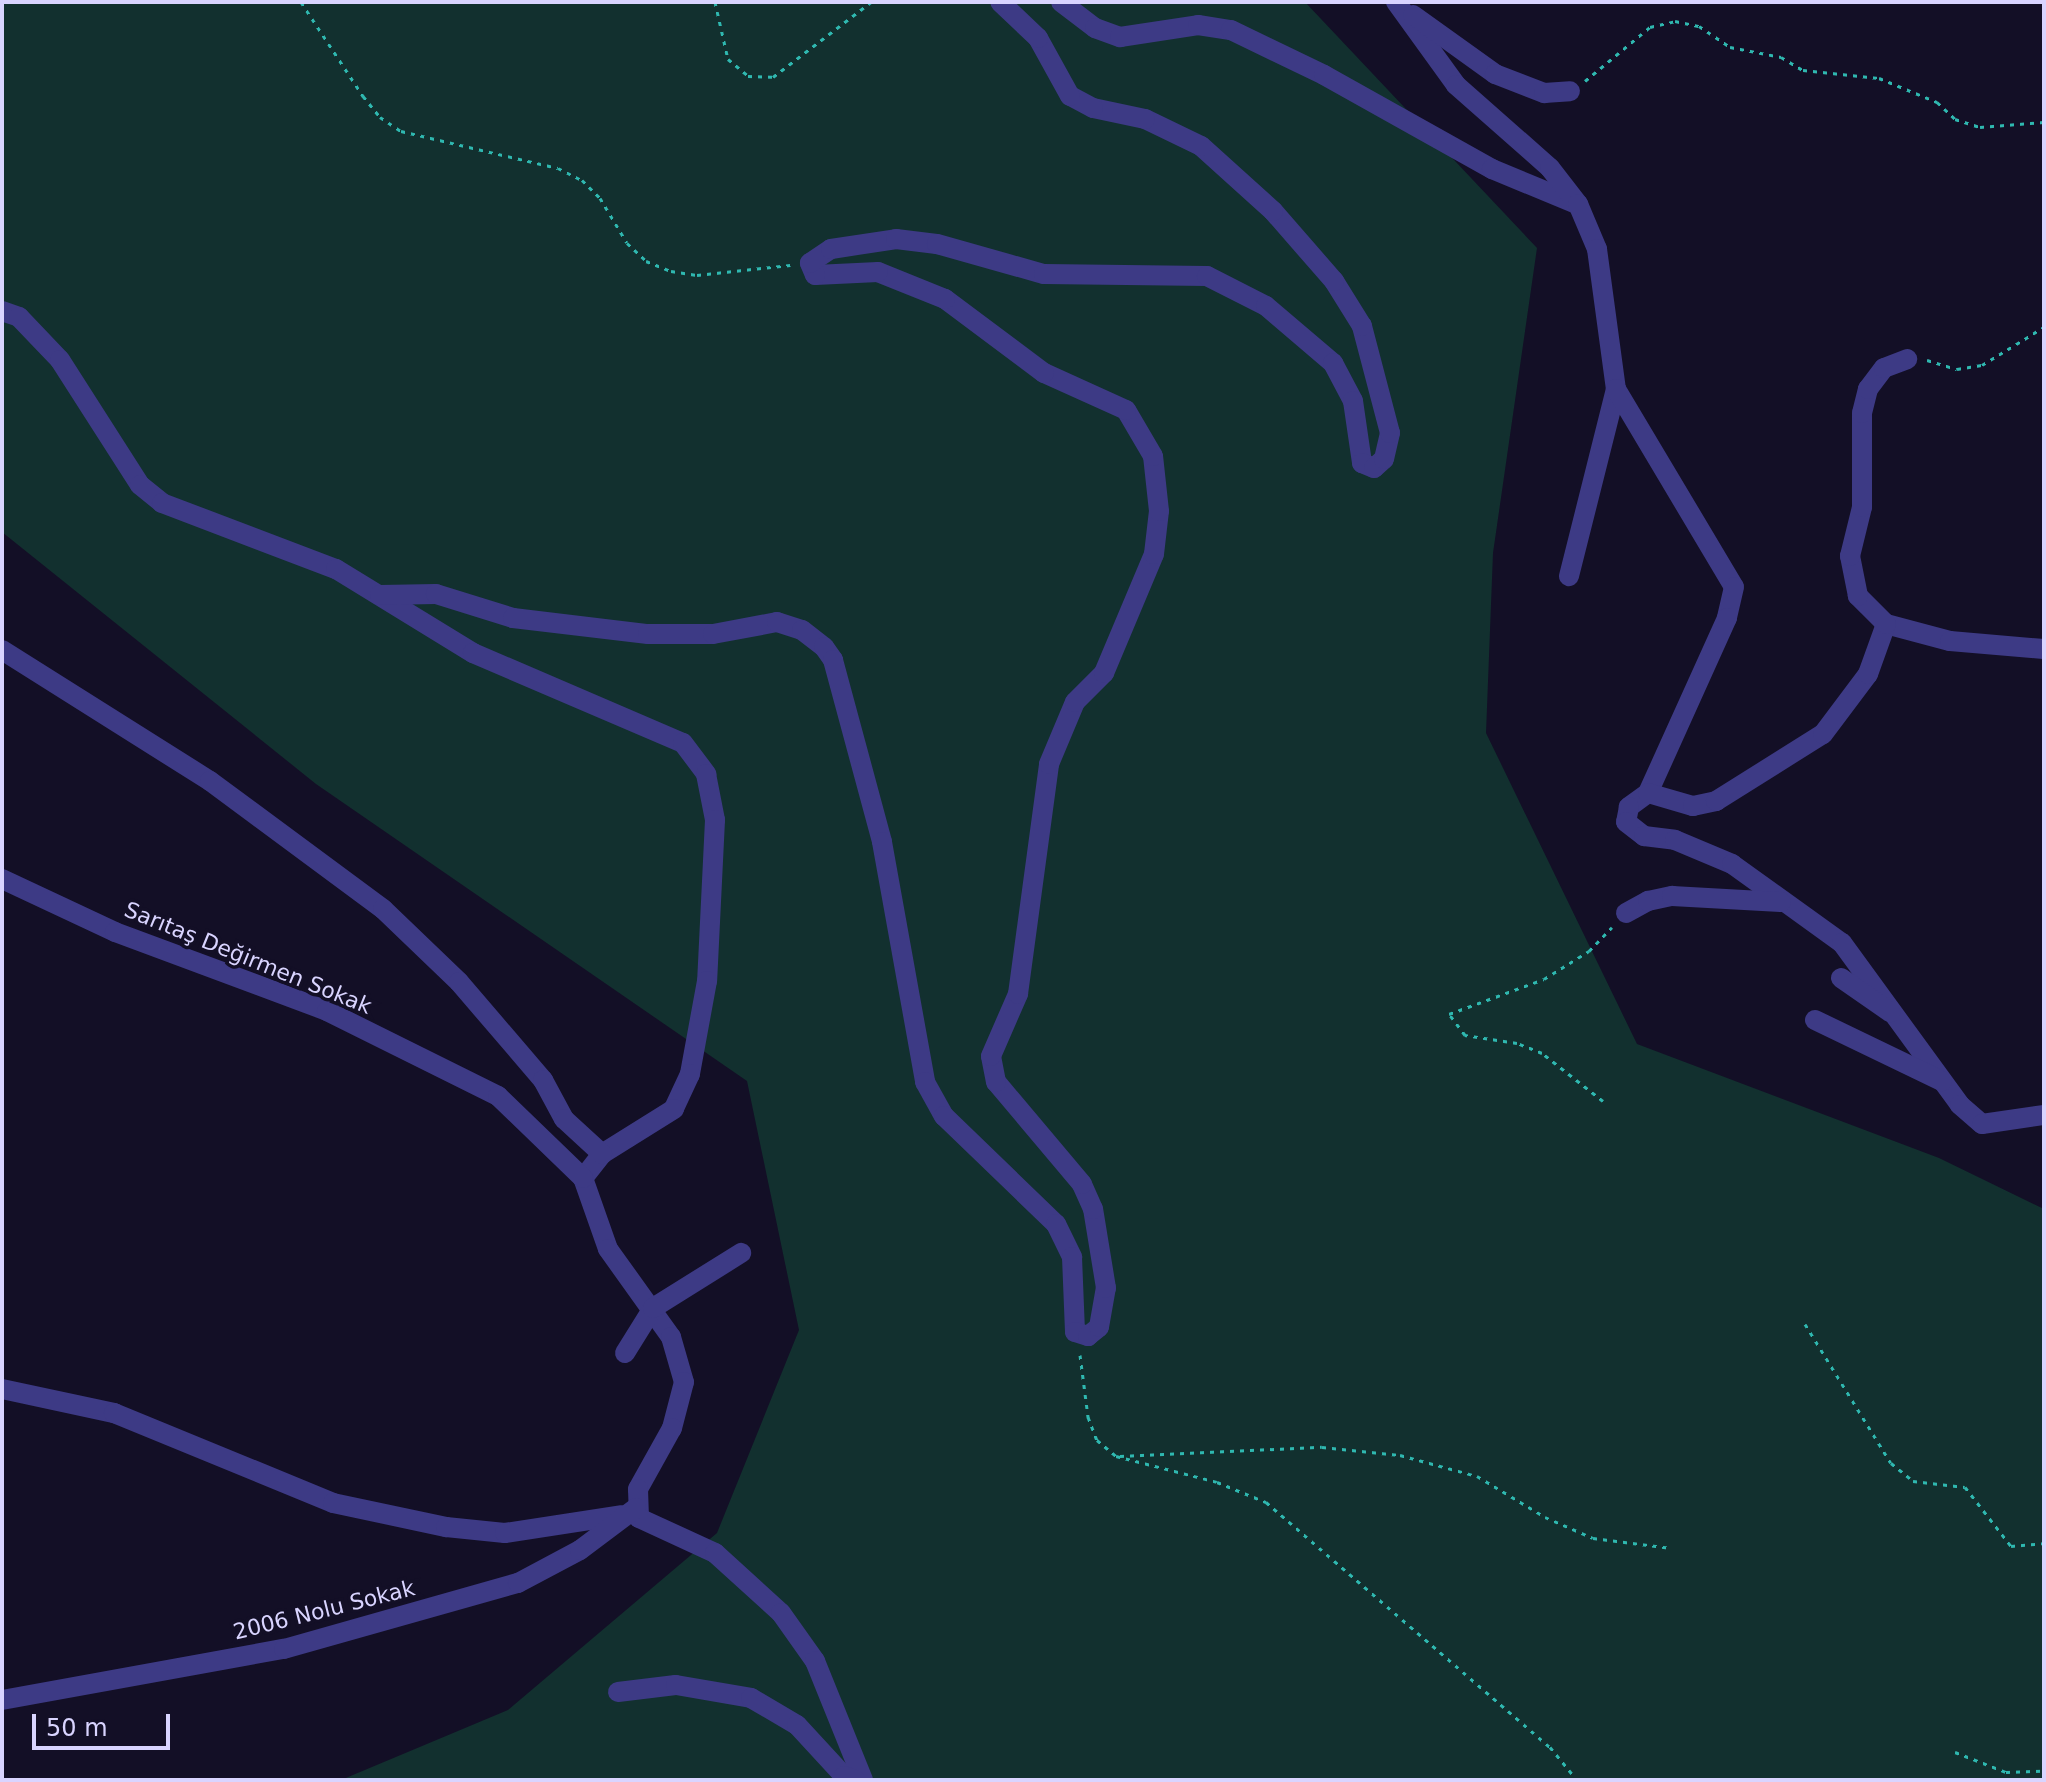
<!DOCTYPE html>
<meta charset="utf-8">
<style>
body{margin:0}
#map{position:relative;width:2046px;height:1782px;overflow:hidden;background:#130f26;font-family:"DejaVu Sans",sans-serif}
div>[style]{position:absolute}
.green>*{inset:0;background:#12302f}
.path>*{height:3px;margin-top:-1.5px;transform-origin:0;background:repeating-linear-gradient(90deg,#2fb8b0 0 4px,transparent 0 10px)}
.minor>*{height:20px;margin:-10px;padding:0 10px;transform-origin:10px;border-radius:10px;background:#3d3a85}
span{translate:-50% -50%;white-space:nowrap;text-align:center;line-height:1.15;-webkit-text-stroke:7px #130f26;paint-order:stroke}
.street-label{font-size:22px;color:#d9d4ff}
.frame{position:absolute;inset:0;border:4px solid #d9d4ff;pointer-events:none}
.scale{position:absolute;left:32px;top:1714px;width:138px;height:36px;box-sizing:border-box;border:4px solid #d9d4ff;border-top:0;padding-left:10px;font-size:24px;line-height:28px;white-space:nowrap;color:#d9d4ff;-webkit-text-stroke:6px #130f26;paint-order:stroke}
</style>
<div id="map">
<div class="green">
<div style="clip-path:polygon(2px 2px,1305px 2px,1537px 248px,1493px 553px,1486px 733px,1637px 1044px,1939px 1158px,2044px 1209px,2044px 1780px,341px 1780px,508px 1710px,717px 1533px,799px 1330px,747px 1081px,316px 784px,2px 532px)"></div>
</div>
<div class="path">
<div style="left:301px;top:2px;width:113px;rotate:56.6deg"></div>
<div style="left:363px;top:96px;width:27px;rotate:51deg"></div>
<div style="left:380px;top:117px;width:25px;rotate:34deg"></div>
<div style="left:401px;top:131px;width:161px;rotate:13.3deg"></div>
<div style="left:558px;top:168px;width:27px;rotate:27deg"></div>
<div style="left:582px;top:180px;width:25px;rotate:45deg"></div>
<div style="left:600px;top:198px;width:52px;rotate:59deg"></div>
<div style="left:627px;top:243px;width:26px;rotate:43deg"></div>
<div style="left:646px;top:261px;width:27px;rotate:22deg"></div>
<div style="left:671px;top:271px;width:26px;rotate:9deg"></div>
<div style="left:697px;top:275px;width:94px;rotate:-6.1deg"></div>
<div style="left:715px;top:2px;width:58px;rotate:77.2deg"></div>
<div style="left:728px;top:59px;width:26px;rotate:40deg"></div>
<div style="left:748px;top:76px;width:25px;rotate:2deg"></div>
<div style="left:773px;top:77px;width:123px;rotate:-37.4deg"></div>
<div style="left:1585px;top:81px;width:85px;rotate:-39.7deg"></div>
<div style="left:1650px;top:27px;width:26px;rotate:-13deg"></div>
<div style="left:1675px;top:21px;width:25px;rotate:12deg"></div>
<div style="left:1699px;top:26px;width:37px;rotate:34deg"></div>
<div style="left:1730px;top:47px;width:52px;rotate:11.1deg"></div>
<div style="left:1781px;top:57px;width:26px;rotate:31deg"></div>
<div style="left:1803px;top:70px;width:76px;rotate:6deg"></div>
<div style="left:1879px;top:78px;width:63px;rotate:22.5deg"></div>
<div style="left:1937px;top:102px;width:25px;rotate:43deg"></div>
<div style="left:1955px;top:119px;width:26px;rotate:18deg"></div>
<div style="left:1980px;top:127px;width:64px;rotate:-4.5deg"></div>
<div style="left:1927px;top:360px;width:31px;rotate:17deg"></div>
<div style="left:1957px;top:369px;width:25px;rotate:-9deg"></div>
<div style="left:1982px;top:365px;width:73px;rotate:-31.5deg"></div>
<div style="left:1603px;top:1101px;width:78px;rotate:-141.8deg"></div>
<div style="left:1542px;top:1053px;width:27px;rotate:-158deg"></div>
<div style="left:1517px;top:1043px;width:53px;rotate:-171.3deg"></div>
<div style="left:1465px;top:1035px;width:26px;rotate:-127deg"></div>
<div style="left:1449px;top:1014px;width:101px;rotate:-20.2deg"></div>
<div style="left:1544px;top:979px;width:53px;rotate:-31.9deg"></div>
<div style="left:1589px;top:951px;width:33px;rotate:-46deg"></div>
<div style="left:1805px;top:1324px;width:163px;rotate:58.3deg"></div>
<div style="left:1891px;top:1463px;width:28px;rotate:39deg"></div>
<div style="left:1913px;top:1481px;width:52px;rotate:6.6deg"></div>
<div style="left:1965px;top:1487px;width:75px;rotate:52.1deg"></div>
<div style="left:2011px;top:1546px;width:33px;rotate:-5deg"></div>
<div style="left:1080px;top:1355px;width:63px;rotate:82.6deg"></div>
<div style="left:1088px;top:1417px;width:25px;rotate:69deg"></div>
<div style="left:1097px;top:1440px;width:25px;rotate:40deg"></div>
<div style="left:1116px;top:1456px;width:104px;rotate:14.4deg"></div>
<div style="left:1217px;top:1482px;width:53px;rotate:22.2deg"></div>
<div style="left:1266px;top:1502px;width:375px;rotate:40.8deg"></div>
<div style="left:1550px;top:1747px;width:43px;rotate:50.7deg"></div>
<div style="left:1120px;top:1456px;width:202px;rotate:-2.6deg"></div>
<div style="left:1322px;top:1447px;width:78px;rotate:5.9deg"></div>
<div style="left:1400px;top:1455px;width:80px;rotate:15.3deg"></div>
<div style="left:1477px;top:1476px;width:79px;rotate:31.1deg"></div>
<div style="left:1545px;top:1517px;width:52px;rotate:23.6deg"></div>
<div style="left:1593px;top:1538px;width:79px;rotate:7.3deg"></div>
<div style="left:1955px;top:1752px;width:55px;rotate:21.4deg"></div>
<div style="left:2006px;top:1772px;width:38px;rotate:-2deg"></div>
</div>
<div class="minor">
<div style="left:1061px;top:2px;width:43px;rotate:37.4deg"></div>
<div style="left:1095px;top:28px;width:27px;rotate:20deg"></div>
<div style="left:1120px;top:37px;width:79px;rotate:-8.7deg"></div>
<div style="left:1198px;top:25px;width:33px;rotate:9deg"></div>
<div style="left:1231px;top:30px;width:103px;rotate:25.8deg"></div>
<div style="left:1324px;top:75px;width:193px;rotate:29.2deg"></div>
<div style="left:1492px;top:169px;width:89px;rotate:22.5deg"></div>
<div style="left:1396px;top:2px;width:102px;rotate:54.1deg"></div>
<div style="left:1456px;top:85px;width:125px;rotate:41.4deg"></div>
<div style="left:1550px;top:168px;width:46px;rotate:52.1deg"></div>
<div style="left:1578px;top:204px;width:49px;rotate:67.1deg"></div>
<div style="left:1597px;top:249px;width:141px;rotate:82.3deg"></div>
<div style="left:1616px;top:389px;width:193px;rotate:104.1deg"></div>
<div style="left:1413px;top:15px;width:101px;rotate:35.7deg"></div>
<div style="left:1495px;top:74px;width:53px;rotate:21.2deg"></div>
<div style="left:1544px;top:93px;width:26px;rotate:-4deg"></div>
<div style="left:2px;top:311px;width:18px;rotate:19deg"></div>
<div style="left:19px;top:317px;width:59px;rotate:46.4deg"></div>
<div style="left:60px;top:360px;width:148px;rotate:57.4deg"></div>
<div style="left:140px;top:485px;width:28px;rotate:39deg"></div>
<div style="left:162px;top:503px;width:186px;rotate:20.8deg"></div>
<div style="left:336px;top:569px;width:161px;rotate:31.5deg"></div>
<div style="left:473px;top:653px;width:228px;rotate:23.2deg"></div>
<div style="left:683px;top:743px;width:39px;rotate:53deg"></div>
<div style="left:706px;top:774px;width:47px;rotate:78.9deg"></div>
<div style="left:715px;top:820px;width:161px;rotate:92.8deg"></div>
<div style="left:707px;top:981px;width:95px;rotate:100.4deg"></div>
<div style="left:690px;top:1074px;width:38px;rotate:115deg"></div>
<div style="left:674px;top:1109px;width:85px;rotate:148deg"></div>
<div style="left:602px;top:1154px;width:31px;rotate:128deg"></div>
<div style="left:583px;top:1178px;width:75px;rotate:70.6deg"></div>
<div style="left:608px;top:1249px;width:108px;rotate:54.4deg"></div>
<div style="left:671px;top:1337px;width:47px;rotate:73.9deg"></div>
<div style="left:684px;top:1382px;width:48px;rotate:104.6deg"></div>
<div style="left:672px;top:1428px;width:70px;rotate:119.1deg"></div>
<div style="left:638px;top:1489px;width:29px;rotate:88deg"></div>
<div style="left:639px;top:1518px;width:84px;rotate:24.7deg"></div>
<div style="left:715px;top:1553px;width:89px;rotate:42.3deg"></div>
<div style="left:781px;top:1613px;width:59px;rotate:54.7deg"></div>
<div style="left:815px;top:1661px;width:128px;rotate:68deg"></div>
<div style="left:1616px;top:389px;width:230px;rotate:59.2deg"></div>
<div style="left:1734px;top:587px;width:32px;rotate:103deg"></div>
<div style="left:1727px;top:618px;width:192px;rotate:114.3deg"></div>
<div style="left:1648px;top:793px;width:24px;rotate:144deg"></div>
<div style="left:1629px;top:807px;width:15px;rotate:101deg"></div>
<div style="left:1626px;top:822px;width:23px;rotate:38deg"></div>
<div style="left:1644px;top:836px;width:31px;rotate:7deg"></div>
<div style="left:1675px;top:840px;width:62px;rotate:22.8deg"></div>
<div style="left:1732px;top:864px;width:135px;rotate:35.7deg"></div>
<div style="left:1842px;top:943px;width:200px;rotate:53.9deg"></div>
<div style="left:1960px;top:1105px;width:29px;rotate:41deg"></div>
<div style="left:1982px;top:1124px;width:63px;rotate:-8.3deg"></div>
<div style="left:380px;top:595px;width:56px;rotate:-1deg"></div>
<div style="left:436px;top:594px;width:81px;rotate:17.3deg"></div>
<div style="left:513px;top:618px;width:136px;rotate:6.8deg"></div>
<div style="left:648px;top:634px;width:65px"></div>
<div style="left:713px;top:634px;width:65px;rotate:-10.6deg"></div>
<div style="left:777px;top:622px;width:26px;rotate:18deg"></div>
<div style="left:802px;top:630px;width:28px;rotate:38deg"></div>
<div style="left:824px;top:647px;width:16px;rotate:55deg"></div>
<div style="left:833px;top:660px;width:188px;rotate:74.9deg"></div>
<div style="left:882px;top:842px;width:244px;rotate:79.8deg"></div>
<div style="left:925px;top:1082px;width:39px;rotate:61deg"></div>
<div style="left:944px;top:1116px;width:156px;rotate:44deg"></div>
<div style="left:1056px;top:1224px;width:37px;rotate:64deg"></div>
<div style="left:1072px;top:1257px;width:75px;rotate:87.7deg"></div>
<div style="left:1075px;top:1332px;width:14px;rotate:17deg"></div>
<div style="left:1088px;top:1336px;width:14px;rotate:-39deg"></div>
<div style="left:1099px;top:1327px;width:40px;rotate:-80deg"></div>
<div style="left:1106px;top:1288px;width:80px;rotate:-99.3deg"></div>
<div style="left:1093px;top:1209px;width:27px;rotate:-114deg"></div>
<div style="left:1082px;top:1184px;width:133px;rotate:-130.1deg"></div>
<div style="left:996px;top:1082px;width:26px;rotate:-101deg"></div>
<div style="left:991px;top:1056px;width:68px;rotate:-66.5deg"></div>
<div style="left:1018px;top:994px;width:232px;rotate:-82.3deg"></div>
<div style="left:1049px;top:764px;width:67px;rotate:-67.2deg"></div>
<div style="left:1075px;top:702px;width:41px;rotate:-45deg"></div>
<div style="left:1104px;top:673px;width:129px;rotate:-67.2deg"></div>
<div style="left:1154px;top:554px;width:43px;rotate:-83.4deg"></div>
<div style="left:1159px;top:511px;width:55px;rotate:-96.2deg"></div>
<div style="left:1153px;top:456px;width:53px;rotate:-120.4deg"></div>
<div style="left:1126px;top:410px;width:90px;rotate:-155.7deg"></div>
<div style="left:1044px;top:373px;width:124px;rotate:-143.2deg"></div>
<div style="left:945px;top:299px;width:72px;rotate:-158.1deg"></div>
<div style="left:878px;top:272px;width:63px;rotate:177.3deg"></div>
<div style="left:815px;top:275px;width:13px;rotate:-113deg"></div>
<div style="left:810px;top:263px;width:25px;rotate:-34deg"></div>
<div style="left:831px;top:249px;width:66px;rotate:-8.7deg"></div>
<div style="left:896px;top:239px;width:41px;rotate:7deg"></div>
<div style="left:937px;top:244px;width:111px;rotate:15.7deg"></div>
<div style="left:1044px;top:274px;width:163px;rotate:0.7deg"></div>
<div style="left:1207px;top:276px;width:66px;rotate:27deg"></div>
<div style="left:1266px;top:306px;width:88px;rotate:40.4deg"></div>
<div style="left:1333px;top:363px;width:43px;rotate:62.2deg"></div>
<div style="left:1353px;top:401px;width:63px;rotate:81.7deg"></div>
<div style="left:1362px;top:463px;width:13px;rotate:23deg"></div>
<div style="left:1374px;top:468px;width:13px;rotate:-42deg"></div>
<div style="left:1384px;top:459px;width:27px;rotate:-77deg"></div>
<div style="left:1390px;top:433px;width:111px;rotate:-104.7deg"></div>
<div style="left:1362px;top:326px;width:53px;rotate:-121.9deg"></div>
<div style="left:1334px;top:281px;width:93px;rotate:-131.1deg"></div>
<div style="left:1273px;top:211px;width:97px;rotate:-137.9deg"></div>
<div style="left:1201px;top:146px;width:62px;rotate:-154.3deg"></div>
<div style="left:1145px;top:119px;width:53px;rotate:-168.1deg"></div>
<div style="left:1093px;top:108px;width:26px;rotate:-152deg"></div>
<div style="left:1070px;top:96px;width:66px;rotate:-118.9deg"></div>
<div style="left:1038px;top:38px;width:52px;rotate:-136.5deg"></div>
<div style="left:1886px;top:624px;width:66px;rotate:14.9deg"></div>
<div style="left:1950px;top:641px;width:94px;rotate:4.9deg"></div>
<div style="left:2px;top:650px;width:246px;rotate:32.2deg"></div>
<div style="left:210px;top:781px;width:215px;rotate:36.5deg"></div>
<div style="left:383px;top:909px;width:105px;rotate:43.8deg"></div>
<div style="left:459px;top:982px;width:129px;rotate:49.4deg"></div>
<div style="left:543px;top:1080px;width:44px;rotate:61.7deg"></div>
<div style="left:564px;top:1119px;width:52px;rotate:42.6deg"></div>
<div style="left:1648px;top:793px;width:47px;rotate:16.1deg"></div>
<div style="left:1693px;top:806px;width:24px;rotate:-12deg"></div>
<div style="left:1716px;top:801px;width:126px;rotate:-32.1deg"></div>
<div style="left:1823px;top:734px;width:75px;rotate:-53.1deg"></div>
<div style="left:1868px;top:674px;width:53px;rotate:-70.2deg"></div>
<div style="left:1886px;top:624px;width:40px;rotate:-135deg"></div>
<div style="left:1858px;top:596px;width:41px;rotate:-101.3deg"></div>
<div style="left:1850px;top:556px;width:50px;rotate:-76.2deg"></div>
<div style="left:1862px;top:507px;width:94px;rotate:-90deg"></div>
<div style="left:1862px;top:413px;width:25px;rotate:-76deg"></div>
<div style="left:1868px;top:389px;width:26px;rotate:-53deg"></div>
<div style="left:1884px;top:368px;width:25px;rotate:-21deg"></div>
<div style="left:2px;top:879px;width:125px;rotate:25.1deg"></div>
<div style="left:115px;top:932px;width:226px;rotate:20.4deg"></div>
<div style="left:327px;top:1011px;width:191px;rotate:26.4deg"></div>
<div style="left:498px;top:1096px;width:118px;rotate:44deg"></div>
<div style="left:1626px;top:913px;width:25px;rotate:-29deg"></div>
<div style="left:1648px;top:901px;width:25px;rotate:-12deg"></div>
<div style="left:1672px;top:896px;width:109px;rotate:3.2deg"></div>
<div style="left:1841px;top:978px;width:60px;rotate:34.8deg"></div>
<div style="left:1815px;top:1020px;width:141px;rotate:25.7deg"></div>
<div style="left:625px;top:1353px;width:53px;rotate:-58.1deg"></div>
<div style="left:653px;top:1308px;width:104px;rotate:-32deg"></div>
<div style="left:2px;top:1389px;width:115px;rotate:12.1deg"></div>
<div style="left:114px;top:1413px;width:237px;rotate:22.3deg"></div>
<div style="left:333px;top:1503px;width:116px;rotate:12deg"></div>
<div style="left:446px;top:1527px;width:59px;rotate:5.8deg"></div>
<div style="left:505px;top:1533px;width:118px;rotate:-8.7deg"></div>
<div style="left:618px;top:1692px;width:58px;rotate:-6.9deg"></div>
<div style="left:676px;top:1685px;width:76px;rotate:9.8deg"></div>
<div style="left:751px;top:1698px;width:53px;rotate:30.4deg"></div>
<div style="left:797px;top:1725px;width:69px;rotate:47.3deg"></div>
<div style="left:844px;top:1776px;width:12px;rotate:20deg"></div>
<div style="left:2px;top:1700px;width:287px;rotate:-10.3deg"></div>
<div style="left:284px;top:1649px;width:243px;rotate:-15.8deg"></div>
<div style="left:518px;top:1583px;width:70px;rotate:-28deg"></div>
<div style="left:580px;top:1550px;width:70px;rotate:-36.9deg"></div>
</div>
<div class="street-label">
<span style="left:248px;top:958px;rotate:22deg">Sarıtaş Değirmen Sokak</span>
<span style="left:324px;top:1610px;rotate:-14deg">2006 Nolu Sokak</span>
</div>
<div class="frame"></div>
<div class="scale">50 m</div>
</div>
